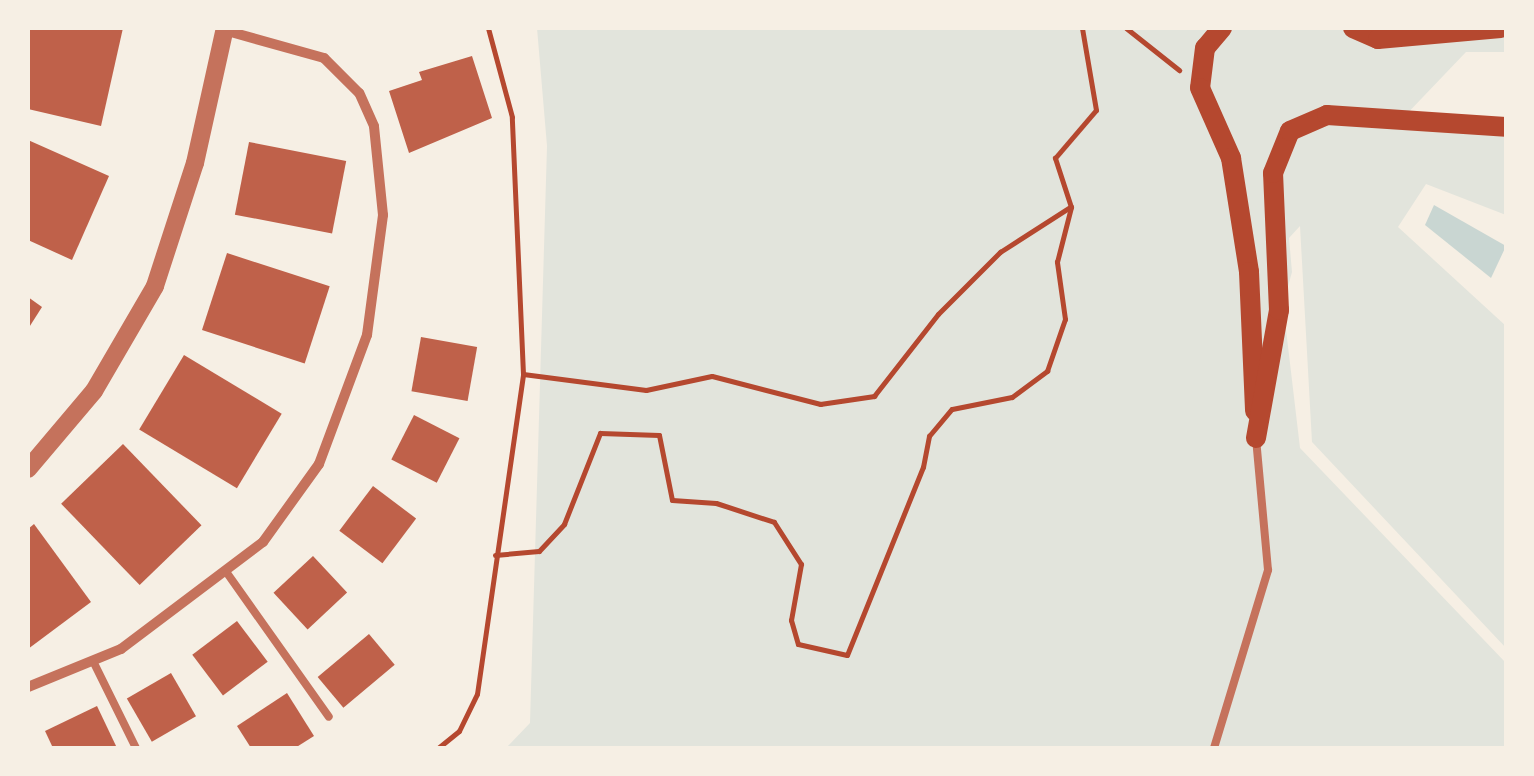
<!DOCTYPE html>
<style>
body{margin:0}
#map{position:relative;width:1534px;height:776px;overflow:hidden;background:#f6efe4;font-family:"Zilla Slab",serif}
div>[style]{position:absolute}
.green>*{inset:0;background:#e2e4dc}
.water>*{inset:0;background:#c9d6d2}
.building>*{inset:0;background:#bf614a;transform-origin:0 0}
.path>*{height:5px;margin:-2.5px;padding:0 2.5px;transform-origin:2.5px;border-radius:2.5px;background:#b5482f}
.service>*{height:8px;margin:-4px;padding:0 4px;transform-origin:4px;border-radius:4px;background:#c5725c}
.minor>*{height:10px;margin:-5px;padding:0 5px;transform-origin:5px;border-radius:5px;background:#c5725c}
.tertiary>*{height:18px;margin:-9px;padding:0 9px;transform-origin:9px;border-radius:9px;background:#c5725c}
.secondary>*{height:20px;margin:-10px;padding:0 10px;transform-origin:10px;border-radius:10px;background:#b5482f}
span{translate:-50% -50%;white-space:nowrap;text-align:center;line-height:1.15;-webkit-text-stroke:9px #f6efe4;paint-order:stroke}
.frame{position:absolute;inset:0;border:30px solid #f6efe4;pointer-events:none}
</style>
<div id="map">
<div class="green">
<div style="clip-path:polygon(537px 28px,1506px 28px,1506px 52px,1466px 52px,1401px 120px,1506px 128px,1506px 215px,1426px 184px,1398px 227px,1506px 326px,1506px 648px,1312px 442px,1300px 226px,1289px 238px,1292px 272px,1283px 304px,1300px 448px,1506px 663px,1506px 748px,506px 748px,530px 723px,547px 146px)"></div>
</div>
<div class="water">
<div style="clip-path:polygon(1434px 205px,1506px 246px,1491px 278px,1425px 225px)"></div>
</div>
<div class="building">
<div style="clip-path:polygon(30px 28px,123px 28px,101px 126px,28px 109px)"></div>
<div style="clip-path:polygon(472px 56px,492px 118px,409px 153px,389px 91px,422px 80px,419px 72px)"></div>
<div style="clip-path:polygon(28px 140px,109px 176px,72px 260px,28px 240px)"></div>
<div style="left:249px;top:142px;width:99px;height:74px;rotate:11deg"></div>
<div style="left:227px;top:253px;width:108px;height:81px;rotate:18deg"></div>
<div style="clip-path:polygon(28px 297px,42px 307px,28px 329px)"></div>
<div style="left:421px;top:337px;width:57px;height:55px;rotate:10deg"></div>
<div style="left:184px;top:355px;width:114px;height:87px;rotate:31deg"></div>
<div style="left:414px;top:415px;width:51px;height:50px;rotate:27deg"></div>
<div style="left:123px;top:444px;width:113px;height:86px;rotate:46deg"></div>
<div style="left:373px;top:486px;width:54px;height:56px;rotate:37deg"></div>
<div style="clip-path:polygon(34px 524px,91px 602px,28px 649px,28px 529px)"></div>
<div style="left:313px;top:556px;width:50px;height:54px;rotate:47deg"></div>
<div style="left:237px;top:621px;width:51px;height:56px;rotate:53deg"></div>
<div style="left:369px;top:634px;width:40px;height:67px;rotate:50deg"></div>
<div style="left:171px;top:673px;width:50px;height:51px;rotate:60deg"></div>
<div style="clip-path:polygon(287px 693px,314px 736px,295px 748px,251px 748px,237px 726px)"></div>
<div style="clip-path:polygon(97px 706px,117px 748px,53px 748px,45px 731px)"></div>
</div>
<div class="path">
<div style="left:1126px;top:28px;width:68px;rotate:38.4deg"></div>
<div style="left:523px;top:374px;width:124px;rotate:7.4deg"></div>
<div style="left:646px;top:390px;width:67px;rotate:-12deg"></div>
<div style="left:712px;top:376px;width:112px;rotate:14.5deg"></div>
<div style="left:820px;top:404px;width:55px;rotate:-8.4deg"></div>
<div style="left:874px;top:396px;width:104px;rotate:-52deg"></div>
<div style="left:938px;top:314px;width:88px;rotate:-45deg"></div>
<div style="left:1000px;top:252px;width:83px;rotate:-32.7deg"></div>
<div style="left:495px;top:555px;width:44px;rotate:-5.2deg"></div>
<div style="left:539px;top:551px;width:37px;rotate:-47deg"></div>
<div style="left:564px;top:524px;width:98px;rotate:-68.4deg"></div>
<div style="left:600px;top:433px;width:59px;rotate:1.9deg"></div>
<div style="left:659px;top:435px;width:66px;rotate:78.7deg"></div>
<div style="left:672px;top:500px;width:44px;rotate:3.9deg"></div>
<div style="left:716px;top:503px;width:61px;rotate:18.1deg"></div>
<div style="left:774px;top:522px;width:50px;rotate:57.3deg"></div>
<div style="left:801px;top:564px;width:57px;rotate:100.1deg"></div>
<div style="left:791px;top:620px;width:25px;rotate:74deg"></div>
<div style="left:798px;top:644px;width:50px;rotate:12.7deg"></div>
<div style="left:847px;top:655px;width:203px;rotate:-68deg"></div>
<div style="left:923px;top:467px;width:32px;rotate:-79deg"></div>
<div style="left:929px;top:436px;width:35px;rotate:-50deg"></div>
<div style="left:952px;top:409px;width:61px;rotate:-11.3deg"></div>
<div style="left:1012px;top:397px;width:44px;rotate:-36.6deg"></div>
<div style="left:1047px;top:371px;width:55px;rotate:-70.9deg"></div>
<div style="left:1065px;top:319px;width:58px;rotate:-98deg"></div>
<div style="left:1057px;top:262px;width:57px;rotate:-75.7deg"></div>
<div style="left:1071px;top:207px;width:52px;rotate:-108.1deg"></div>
<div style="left:1055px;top:158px;width:63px;rotate:-49.5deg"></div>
<div style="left:1096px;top:110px;width:83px;rotate:-99.7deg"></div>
<div style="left:438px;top:748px;width:27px;rotate:-39deg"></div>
<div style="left:459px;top:731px;width:41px;rotate:-64.1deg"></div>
<div style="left:477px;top:694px;width:323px;rotate:-81.8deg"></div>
<div style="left:523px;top:374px;width:257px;rotate:-92.5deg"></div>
<div style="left:512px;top:117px;width:92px;rotate:-105.1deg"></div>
</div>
<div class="service">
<div style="left:227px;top:573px;width:176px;rotate:54.7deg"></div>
<div style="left:93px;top:661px;width:97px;rotate:63.7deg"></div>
<div style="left:1214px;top:748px;width:186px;rotate:-73.1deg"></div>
<div style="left:1268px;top:570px;width:133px;rotate:-95.2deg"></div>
</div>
<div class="minor">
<div style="left:28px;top:687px;width:100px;rotate:-22.2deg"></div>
<div style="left:121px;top:649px;width:178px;rotate:-37deg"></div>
<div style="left:263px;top:542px;width:96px;rotate:-54.3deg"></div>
<div style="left:319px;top:464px;width:138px;rotate:-69.6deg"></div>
<div style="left:367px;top:335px;width:121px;rotate:-82.4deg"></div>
<div style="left:383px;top:215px;width:89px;rotate:-95.8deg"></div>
<div style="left:374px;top:126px;width:36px;rotate:-114deg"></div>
<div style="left:359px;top:93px;width:49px;rotate:-135deg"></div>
<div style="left:324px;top:58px;width:104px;rotate:-164.4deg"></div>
</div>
<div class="tertiary">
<div style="left:28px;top:469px;width:102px;rotate:-49.8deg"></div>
<div style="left:94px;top:391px;width:121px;rotate:-59.8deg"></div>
<div style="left:155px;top:286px;width:129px;rotate:-72deg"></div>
<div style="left:195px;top:163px;width:138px;rotate:-77.5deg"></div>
</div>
<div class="secondary">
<div style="left:1222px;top:28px;width:26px;rotate:130deg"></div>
<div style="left:1205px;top:48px;width:40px;rotate:97.1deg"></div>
<div style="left:1200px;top:88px;width:77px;rotate:66.1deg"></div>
<div style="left:1231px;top:158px;width:115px;rotate:81deg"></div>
<div style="left:1249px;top:272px;width:139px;rotate:87.5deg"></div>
<div style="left:1353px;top:28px;width:27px;rotate:24deg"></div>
<div style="left:1378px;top:39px;width:123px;rotate:-5.1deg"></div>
<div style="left:1256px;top:438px;width:130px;rotate:-79.8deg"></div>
<div style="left:1279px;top:310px;width:137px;rotate:-92.5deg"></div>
<div style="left:1273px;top:173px;width:45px;rotate:-68deg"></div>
<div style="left:1290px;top:131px;width:40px;rotate:-23.4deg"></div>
<div style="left:1327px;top:115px;width:179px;rotate:3.8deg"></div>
</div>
<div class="frame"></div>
</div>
